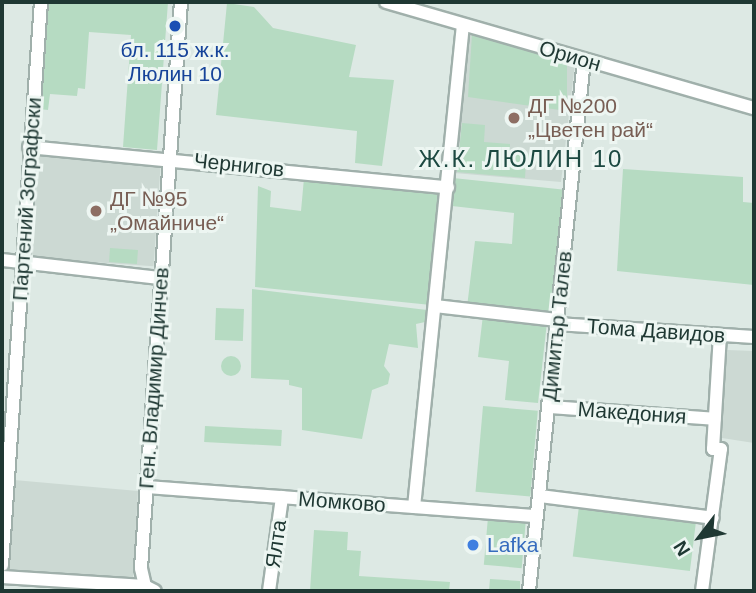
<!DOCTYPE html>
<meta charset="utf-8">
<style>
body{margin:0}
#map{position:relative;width:756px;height:593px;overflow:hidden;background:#dde9e4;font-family:Helvetica,sans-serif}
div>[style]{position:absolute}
.built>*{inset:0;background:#ccd9d3;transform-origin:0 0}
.green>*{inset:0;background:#b6dbc2;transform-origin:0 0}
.round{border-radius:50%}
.roads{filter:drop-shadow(2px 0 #a0b0ab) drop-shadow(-2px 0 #a0b0ab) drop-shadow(0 2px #a0b0ab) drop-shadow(0 -2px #a0b0ab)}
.minor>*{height:12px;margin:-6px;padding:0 6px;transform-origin:6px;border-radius:6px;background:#fff}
.dots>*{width:19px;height:19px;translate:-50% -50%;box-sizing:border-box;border:4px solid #edf6f2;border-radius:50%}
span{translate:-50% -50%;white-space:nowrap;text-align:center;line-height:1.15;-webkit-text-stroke:6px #edf6f2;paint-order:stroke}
.transit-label{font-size:21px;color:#164399}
.street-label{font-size:21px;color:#1f3833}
.education-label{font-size:21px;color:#785e54}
.left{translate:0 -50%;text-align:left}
.shop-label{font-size:21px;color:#366cbe}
.quarter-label{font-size:24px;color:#1c4941;letter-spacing:2px}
.frame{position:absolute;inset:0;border:4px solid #1f3833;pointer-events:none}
.north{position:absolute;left:665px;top:502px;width:70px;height:70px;-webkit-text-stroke:5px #edf6f2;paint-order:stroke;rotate:238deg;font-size:19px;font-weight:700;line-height:28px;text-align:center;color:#1f3833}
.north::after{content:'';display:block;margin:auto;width:24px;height:32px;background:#1f3833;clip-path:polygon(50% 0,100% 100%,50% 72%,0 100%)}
</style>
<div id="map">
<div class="built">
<div style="clip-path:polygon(468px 32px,575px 63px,561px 182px,454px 173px)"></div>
<div style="left:38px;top:155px;width:123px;height:103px;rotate:4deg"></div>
<div style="clip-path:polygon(727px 350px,754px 351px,754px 443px,722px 438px)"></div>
<div style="clip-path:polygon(14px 480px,138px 491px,133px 577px,125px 581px,5px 570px)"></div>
</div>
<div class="green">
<div style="clip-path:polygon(47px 2px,168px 2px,157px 150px,123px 147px,131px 35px,89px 32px,85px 89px,78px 88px,77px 96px,50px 94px,48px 110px,39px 109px)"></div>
<div style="clip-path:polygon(227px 3px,254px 7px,273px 28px,356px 45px,349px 77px,394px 80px,382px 166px,355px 163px,357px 131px,216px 115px)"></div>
<div style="clip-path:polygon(472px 34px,567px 60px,567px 111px,468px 97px)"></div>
<div style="clip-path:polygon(462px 123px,485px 125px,484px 142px,510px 144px,510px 153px,550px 157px,549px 164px,526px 162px,525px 178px,457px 172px)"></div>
<div style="clip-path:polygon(623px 169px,743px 177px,743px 202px,754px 203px,754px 285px,617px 271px)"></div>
<div style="clip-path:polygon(304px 178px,442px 189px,431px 305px,255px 287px,258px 186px,271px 191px,270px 207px,301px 211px)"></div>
<div style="clip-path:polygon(453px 178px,567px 190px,555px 317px,467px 307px,475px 241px,512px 244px,514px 213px,452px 206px)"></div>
<div style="left:110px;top:248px;width:28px;height:14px;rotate:4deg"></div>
<div style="clip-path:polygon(252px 289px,427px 310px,425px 322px,416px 324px,418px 348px,389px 344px,384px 366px,390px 374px,388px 384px,372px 390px,362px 439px,302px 430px,302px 388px,289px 385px,289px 380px,251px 378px)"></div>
<div style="left:216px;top:308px;width:28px;height:32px;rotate:2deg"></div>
<div style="clip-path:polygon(483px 315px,547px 322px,538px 403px,505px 400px,509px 361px,478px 357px)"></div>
<div class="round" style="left:221px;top:356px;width:20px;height:20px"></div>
<div style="left:483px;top:406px;width:55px;height:86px;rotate:5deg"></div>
<div style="left:205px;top:426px;width:77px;height:16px;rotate:3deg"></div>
<div style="left:579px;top:506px;width:118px;height:51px;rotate:7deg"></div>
<div style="left:488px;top:517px;width:38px;height:48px;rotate:5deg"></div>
<div style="clip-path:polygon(314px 530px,348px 532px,347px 550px,361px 551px,359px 576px,450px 582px,449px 591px,310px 591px)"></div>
<div style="clip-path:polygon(490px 579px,520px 581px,520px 591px,489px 591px)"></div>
</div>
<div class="roads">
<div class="minor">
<div style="left:386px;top:2px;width:383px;rotate:16.1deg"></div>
<div style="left:29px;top:147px;width:421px;rotate:5.5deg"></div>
<div style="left:2px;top:260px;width:159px;rotate:6.5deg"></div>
<div style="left:435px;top:306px;width:123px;rotate:6.5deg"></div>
<div style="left:557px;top:324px;width:197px;rotate:3.8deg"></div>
<div style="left:549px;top:407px;width:166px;rotate:4.1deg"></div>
<div style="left:147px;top:487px;width:391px;rotate:4.3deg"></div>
<div style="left:540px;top:496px;width:174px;rotate:7.2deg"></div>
<div style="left:414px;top:507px;width:484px;rotate:-84.2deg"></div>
<div style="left:2px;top:565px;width:564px;rotate:-86.04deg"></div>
<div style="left:2px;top:577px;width:143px;rotate:3.6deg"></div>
<div style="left:145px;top:586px;width:11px;rotate:27deg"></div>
<div style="left:145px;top:586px;width:18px;rotate:-103deg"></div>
<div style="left:141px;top:568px;width:567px;rotate:-85.96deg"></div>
<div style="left:269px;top:591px;width:95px;rotate:-82.1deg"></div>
<div style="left:529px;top:591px;width:534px;rotate:-84.09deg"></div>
<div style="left:702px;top:591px;width:143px;rotate:-82.4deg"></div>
<div style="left:721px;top:449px;width:8px;rotate:180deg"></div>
<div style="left:713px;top:449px;width:113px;rotate:-86.5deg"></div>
</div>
</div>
<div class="dots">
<div style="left:175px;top:26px;background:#1a4fb4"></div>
<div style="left:514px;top:118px;background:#8d6e63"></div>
<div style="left:96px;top:211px;background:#8d6e63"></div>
<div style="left:473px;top:545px;background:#3f7fe0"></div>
</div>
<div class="transit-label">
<span style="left:175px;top:62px">бл. 115 ж.к.<br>Люлин 10</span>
</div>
<div class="street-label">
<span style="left:570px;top:56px;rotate:16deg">Орион</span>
<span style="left:239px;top:165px;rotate:6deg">Чернигов</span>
<span style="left:27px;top:199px;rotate:-86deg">Партений Зографски</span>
<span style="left:557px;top:326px;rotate:-84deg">Димитър Талев</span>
<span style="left:656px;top:331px;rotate:4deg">Тома Давидов</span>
<span style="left:154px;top:378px;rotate:-86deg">Ген. Владимир Динчев</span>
<span style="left:632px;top:413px;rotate:4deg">Македония</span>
<span style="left:342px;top:502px;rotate:4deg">Момково</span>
<span style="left:276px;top:544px;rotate:-82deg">Ялта</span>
</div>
<div class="education-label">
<span class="left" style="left:528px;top:118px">ДГ №200<br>„Цветен рай“</span>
<span class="left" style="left:110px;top:211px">ДГ №95<br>„Омайниче“</span>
</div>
<div class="shop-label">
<span class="left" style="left:487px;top:545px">Lafka</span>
</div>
<div class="quarter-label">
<span style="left:521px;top:159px">Ж.К. ЛЮЛИН 10</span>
</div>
<div class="frame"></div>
<div class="north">N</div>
</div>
